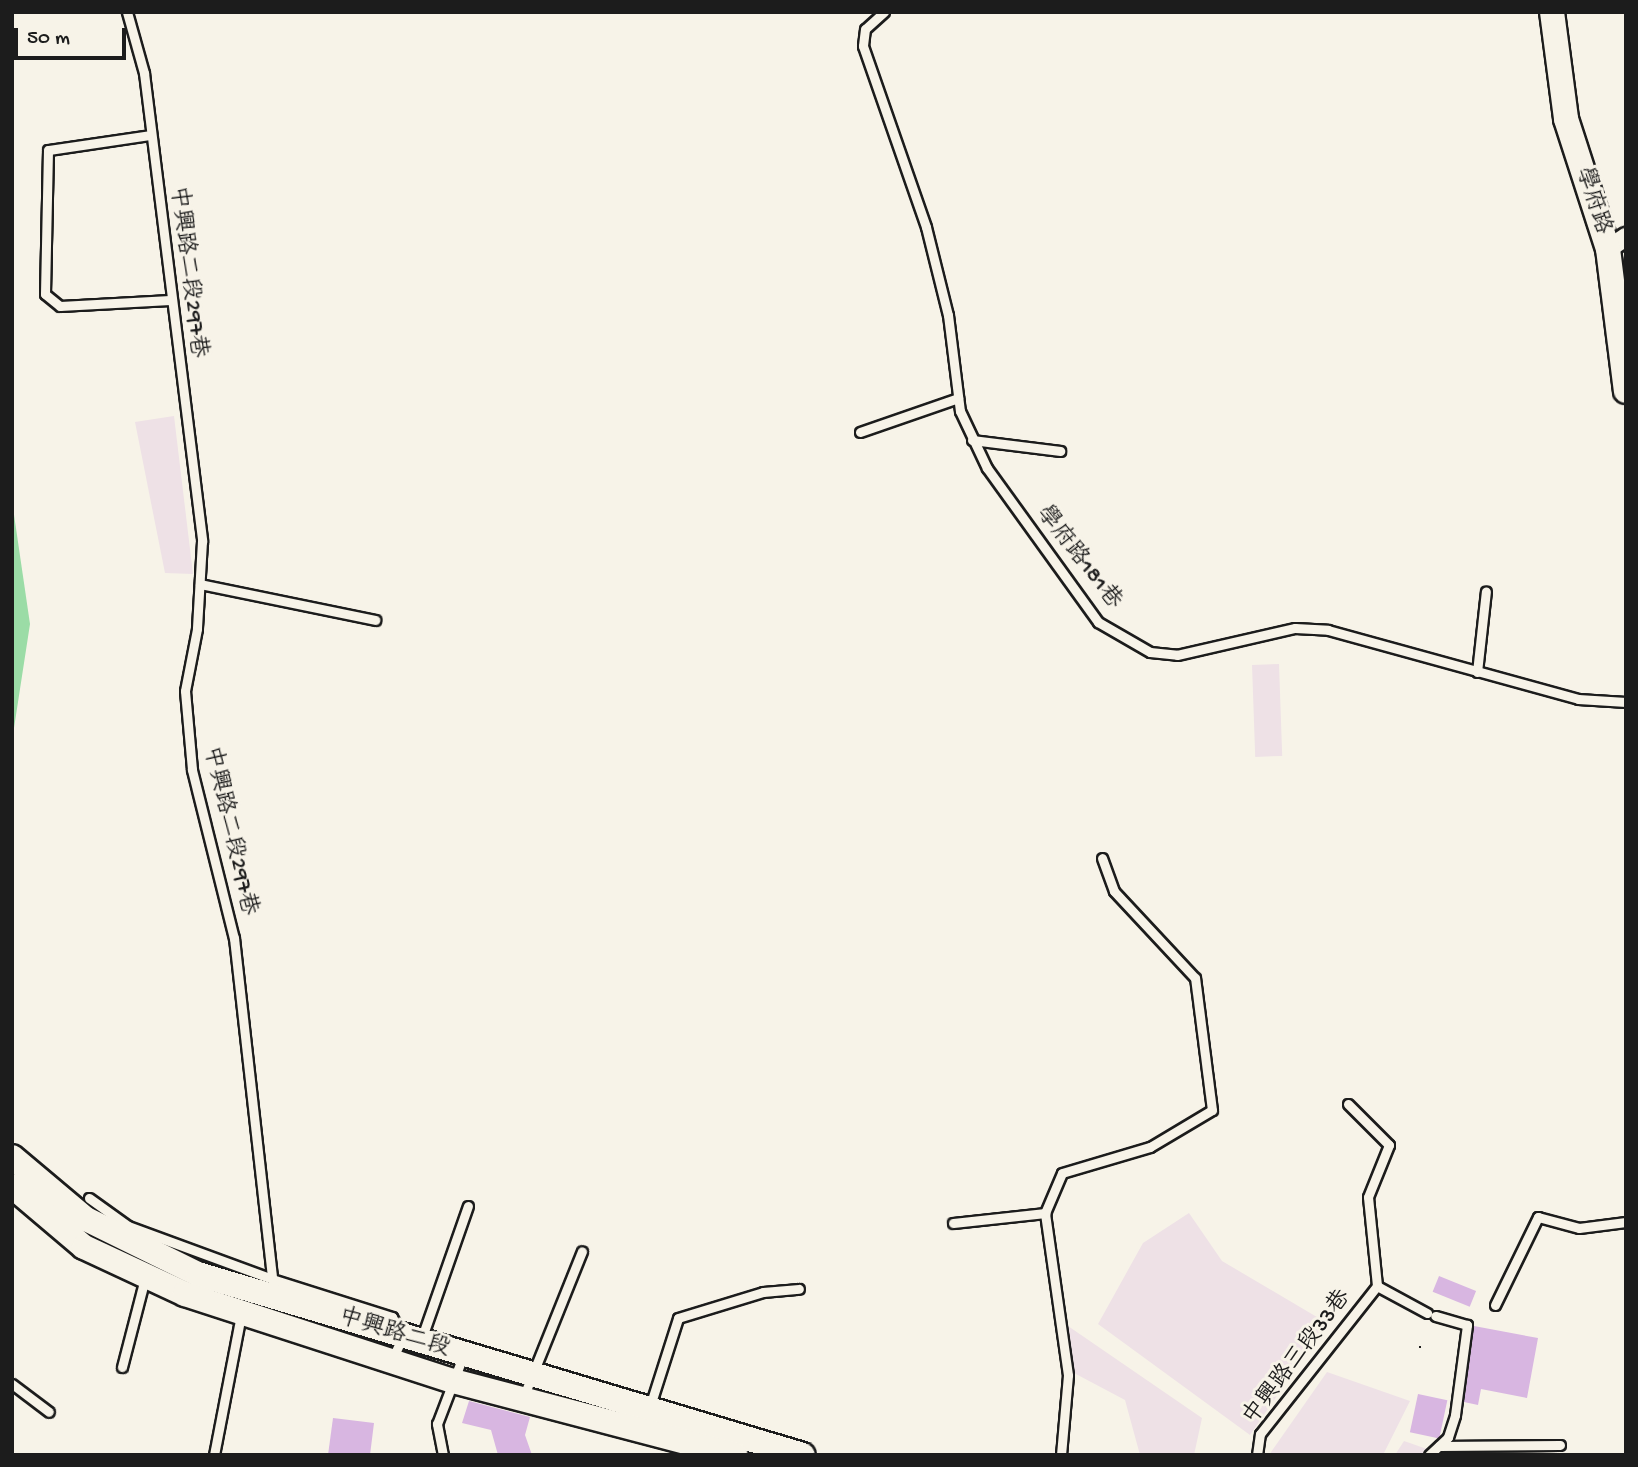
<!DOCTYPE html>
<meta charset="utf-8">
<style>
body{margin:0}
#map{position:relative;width:1638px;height:1467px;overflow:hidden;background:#f7f3e8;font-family:"Gochi Hand","LXGW WenKai TC",sans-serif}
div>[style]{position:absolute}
.built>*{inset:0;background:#eee1e6;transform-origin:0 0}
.green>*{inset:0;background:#9bdca6}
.building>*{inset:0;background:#d8b6e1;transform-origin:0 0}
.path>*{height:2.5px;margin-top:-1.25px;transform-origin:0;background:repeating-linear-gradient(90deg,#1c1c1c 0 2px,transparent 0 7px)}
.roads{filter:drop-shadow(2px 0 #1c1c1c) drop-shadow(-2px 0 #1c1c1c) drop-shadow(0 2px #1c1c1c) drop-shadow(0 -2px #1c1c1c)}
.lane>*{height:9px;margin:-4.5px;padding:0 4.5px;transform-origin:4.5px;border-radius:4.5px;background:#f7f3e8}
.street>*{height:18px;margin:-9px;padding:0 9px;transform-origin:9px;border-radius:9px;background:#f7f3e8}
.secondary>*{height:24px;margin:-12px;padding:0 12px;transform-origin:12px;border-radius:12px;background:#f7f3e8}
span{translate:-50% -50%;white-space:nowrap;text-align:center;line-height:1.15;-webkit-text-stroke:6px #f7f3e8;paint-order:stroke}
.street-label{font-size:23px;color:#1c1c1c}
.frame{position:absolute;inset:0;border:14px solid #1c1c1c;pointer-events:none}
.scale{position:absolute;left:14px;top:28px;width:112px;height:32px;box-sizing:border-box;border:4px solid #1c1c1c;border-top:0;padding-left:9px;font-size:21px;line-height:24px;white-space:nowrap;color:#1c1c1c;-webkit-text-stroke:5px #f7f3e8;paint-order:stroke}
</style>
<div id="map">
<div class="built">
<div style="clip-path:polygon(174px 416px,193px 574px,165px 573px,135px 422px)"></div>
<div style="left:1279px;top:664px;width:92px;height:27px;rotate:88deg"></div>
<div style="clip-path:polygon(1189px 1213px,1222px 1261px,1327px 1323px,1250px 1435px,1098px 1324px,1143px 1243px)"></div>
<div style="clip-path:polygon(1068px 1326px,1202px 1418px,1194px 1455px,1140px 1455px,1125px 1400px,1074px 1373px)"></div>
<div style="clip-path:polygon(1327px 1372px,1410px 1401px,1383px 1455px,1269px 1455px)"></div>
<div style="clip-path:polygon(1404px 1441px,1427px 1449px,1424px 1455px,1395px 1455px)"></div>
</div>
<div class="green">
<div style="clip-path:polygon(12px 501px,30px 624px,12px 741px)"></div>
</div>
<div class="building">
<div style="left:1439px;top:1276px;width:40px;height:17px;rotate:22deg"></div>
<div style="clip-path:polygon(1474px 1326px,1538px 1338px,1527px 1398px,1481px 1389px,1478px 1405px,1464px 1402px)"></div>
<div style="left:1418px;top:1394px;width:30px;height:39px;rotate:12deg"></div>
<div style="clip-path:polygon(469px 1401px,530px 1417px,525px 1435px,532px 1455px,498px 1455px,491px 1430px,462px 1423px)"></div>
<div style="clip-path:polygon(333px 1418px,374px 1423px,370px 1455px,328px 1455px)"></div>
</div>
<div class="path">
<div style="left:1419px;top:1347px;width:7px"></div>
</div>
<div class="roads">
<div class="lane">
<div style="left:127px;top:12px;width:63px;rotate:74.4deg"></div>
<div style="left:144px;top:73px;width:472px;rotate:82.9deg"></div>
<div style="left:202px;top:541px;width:88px;rotate:93.3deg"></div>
<div style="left:197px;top:629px;width:63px;rotate:101deg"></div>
<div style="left:185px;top:691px;width:79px;rotate:84.9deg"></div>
<div style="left:192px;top:770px;width:173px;rotate:76deg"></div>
<div style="left:234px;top:938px;width:343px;rotate:83.6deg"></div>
<div style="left:272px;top:1279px;width:126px;rotate:17.6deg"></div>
<div style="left:392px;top:1317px;width:22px;rotate:60deg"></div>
<div style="left:403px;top:1336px;width:26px;rotate:115deg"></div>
<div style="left:884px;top:12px;width:25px;rotate:138deg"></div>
<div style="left:865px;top:29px;width:17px;rotate:97deg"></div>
<div style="left:863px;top:46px;width:192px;rotate:70.8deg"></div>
<div style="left:926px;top:227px;width:91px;rotate:76deg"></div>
<div style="left:948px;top:315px;width:97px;rotate:82.9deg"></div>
<div style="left:960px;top:411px;width:63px;rotate:64.7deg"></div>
<div style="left:987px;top:468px;width:190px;rotate:54.2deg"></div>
<div style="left:1098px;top:622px;width:60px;rotate:30deg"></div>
<div style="left:1150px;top:652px;width:27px;rotate:6deg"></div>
<div style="left:1177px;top:655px;width:121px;rotate:-12.9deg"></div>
<div style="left:1295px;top:628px;width:33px;rotate:3deg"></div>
<div style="left:1328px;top:630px;width:259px;rotate:15.4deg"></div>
<div style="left:1578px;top:699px;width:48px;rotate:3.6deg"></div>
<div style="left:150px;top:135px;width:103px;rotate:171.6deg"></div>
<div style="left:48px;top:150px;width:144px;rotate:91.2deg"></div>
<div style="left:45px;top:294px;width:19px;rotate:39deg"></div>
<div style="left:60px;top:306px;width:110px;rotate:-3.1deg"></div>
<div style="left:860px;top:432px;width:104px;rotate:-19.1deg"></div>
<div style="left:972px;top:440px;width:89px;rotate:7.1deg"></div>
<div style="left:200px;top:584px;width:179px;rotate:11.6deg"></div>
<div style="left:1477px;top:672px;width:81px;rotate:-83.7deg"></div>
<div style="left:1348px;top:1104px;width:58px;rotate:45deg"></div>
<div style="left:1389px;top:1145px;width:56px;rotate:112deg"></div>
<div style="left:1368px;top:1197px;width:89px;rotate:84.2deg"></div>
<div style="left:89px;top:1198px;width:48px;rotate:35.7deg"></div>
<div style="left:128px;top:1226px;width:153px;rotate:20.2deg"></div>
<div style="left:953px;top:1223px;width:93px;rotate:-6.2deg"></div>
<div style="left:1495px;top:1305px;width:98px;rotate:-64deg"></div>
<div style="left:1538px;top:1217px;width:42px;rotate:15deg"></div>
<div style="left:1579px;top:1228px;width:47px;rotate:-7.3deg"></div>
<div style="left:421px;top:1340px;width:142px;rotate:-70.7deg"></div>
<div style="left:122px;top:1367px;width:92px;rotate:-75.5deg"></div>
<div style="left:12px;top:1384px;width:46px;rotate:37.1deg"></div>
<div style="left:523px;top:1398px;width:158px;rotate:-68.1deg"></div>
<div style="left:650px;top:1406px;width:92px;rotate:-72.3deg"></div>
<div style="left:678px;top:1318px;width:89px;rotate:-17deg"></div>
<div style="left:763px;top:1292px;width:36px;rotate:-5deg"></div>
<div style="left:1439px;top:1446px;width:121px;rotate:-0.5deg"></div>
<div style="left:214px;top:1455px;width:143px;rotate:-79.1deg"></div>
<div style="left:443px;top:1455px;width:32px;rotate:-101deg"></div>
<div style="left:437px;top:1424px;width:73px;rotate:-69.1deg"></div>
<div style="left:1061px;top:1455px;width:80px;rotate:-85deg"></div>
<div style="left:1068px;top:1375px;width:164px;rotate:-98.1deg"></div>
<div style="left:1045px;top:1213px;width:43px;rotate:-67deg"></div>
<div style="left:1062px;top:1173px;width:92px;rotate:-16.5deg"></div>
<div style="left:1150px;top:1147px;width:72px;rotate:-30.8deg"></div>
<div style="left:1212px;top:1110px;width:133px;rotate:-97.3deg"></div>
<div style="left:1195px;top:978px;width:119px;rotate:-133deg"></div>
<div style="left:1114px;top:891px;width:35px;rotate:-110deg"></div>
<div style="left:1257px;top:1455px;width:21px;rotate:-82deg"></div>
<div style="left:1260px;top:1434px;width:189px;rotate:-51.7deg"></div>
<div style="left:1377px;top:1286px;width:57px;rotate:28.4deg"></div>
<div style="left:1429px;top:1455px;width:26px;rotate:-43deg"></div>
<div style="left:1448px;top:1437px;width:23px;rotate:-72deg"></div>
<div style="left:1455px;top:1415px;width:91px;rotate:-82.4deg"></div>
<div style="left:1467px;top:1325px;width:33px;rotate:-164deg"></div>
</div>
<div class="street">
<div style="left:1608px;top:249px;width:22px;rotate:-34deg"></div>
</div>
<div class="secondary">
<div style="left:1552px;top:12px;width:108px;rotate:82.5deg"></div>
<div style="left:1566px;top:119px;width:137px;rotate:72.1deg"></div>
<div style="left:1608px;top:249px;width:143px;rotate:82.8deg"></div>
<div style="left:12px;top:1157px;width:97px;rotate:40deg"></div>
<div style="left:86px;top:1219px;width:125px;rotate:26.2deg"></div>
<div style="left:198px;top:1274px;width:631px;rotate:16.66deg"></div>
<div style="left:12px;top:1186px;width:94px;rotate:40.3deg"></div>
<div style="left:84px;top:1247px;width:111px;rotate:25deg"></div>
<div style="left:185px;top:1294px;width:282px;rotate:18deg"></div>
<div style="left:453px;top:1381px;width:292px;rotate:14.7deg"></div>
</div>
</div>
<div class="street-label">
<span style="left:1592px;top:201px;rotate:72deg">學府路</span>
<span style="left:187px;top:272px;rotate:83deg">中興路二段297巷</span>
<span style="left:1078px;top:558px;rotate:52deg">學府路181巷</span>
<span style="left:229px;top:831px;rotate:77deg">中興路二段297巷</span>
<span style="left:394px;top:1334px;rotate:17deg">中興路二段</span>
<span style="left:1298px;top:1358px;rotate:-53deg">中興路三段33巷</span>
</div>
<div class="frame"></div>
<div class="scale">50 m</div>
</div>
